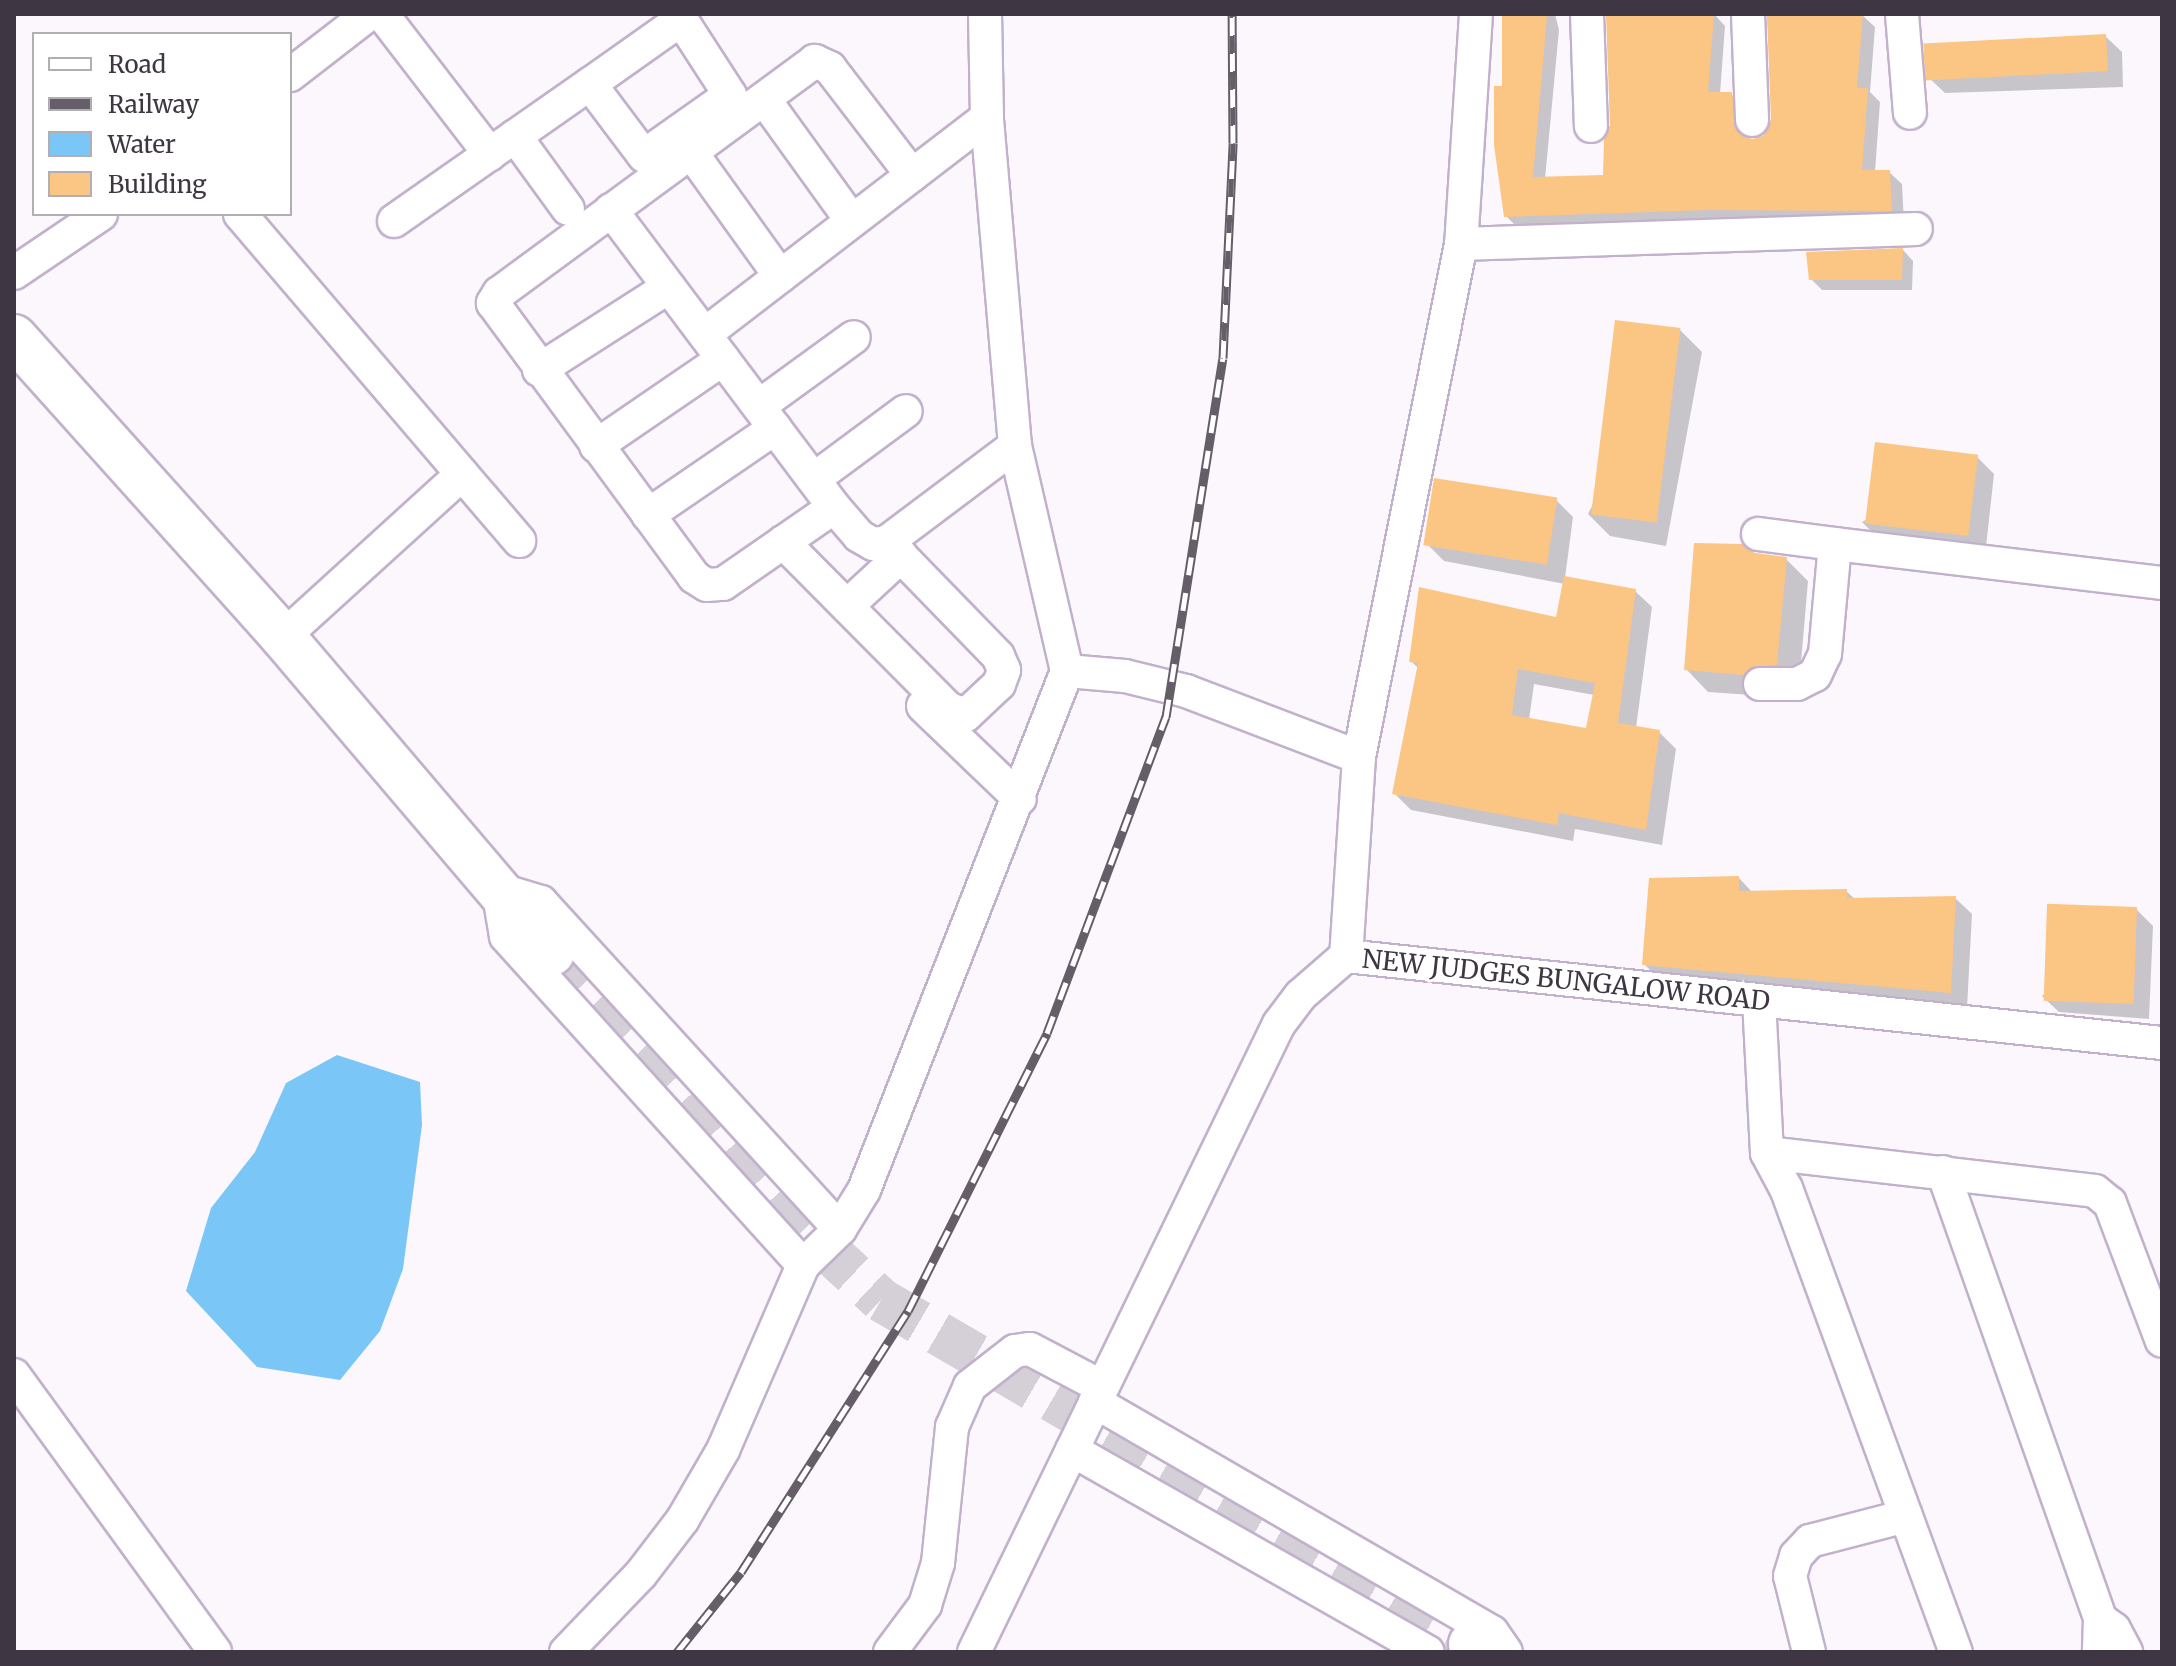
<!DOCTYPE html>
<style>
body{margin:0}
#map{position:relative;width:2176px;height:1666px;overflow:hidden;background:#fbf7fd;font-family:Merriweather,serif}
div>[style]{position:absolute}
.water>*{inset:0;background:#7ac7f7}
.shadow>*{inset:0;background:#0003}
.building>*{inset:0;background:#fbc584;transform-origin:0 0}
.secondary-tunnel>*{height:44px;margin-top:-22px;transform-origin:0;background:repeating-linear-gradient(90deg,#d5d0d8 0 44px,transparent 0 66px)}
.roads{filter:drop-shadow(2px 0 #c2b1cc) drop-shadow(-2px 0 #c2b1cc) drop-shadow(0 2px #c2b1cc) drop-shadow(0 -2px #c2b1cc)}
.street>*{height:32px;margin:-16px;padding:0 16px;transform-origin:16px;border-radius:16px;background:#fff}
.secondary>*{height:44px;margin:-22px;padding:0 22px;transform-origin:22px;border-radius:22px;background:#fff}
.rail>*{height:9px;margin-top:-4.5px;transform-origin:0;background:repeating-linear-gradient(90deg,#fff 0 18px,#655d68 0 36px);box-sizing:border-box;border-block:2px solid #655d68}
span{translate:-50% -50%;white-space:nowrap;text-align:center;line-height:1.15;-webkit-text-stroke:6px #fff;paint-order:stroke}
.street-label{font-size:26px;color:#3e3642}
.frame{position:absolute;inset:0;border:16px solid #3e3642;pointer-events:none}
.legend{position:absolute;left:32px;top:32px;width:260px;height:184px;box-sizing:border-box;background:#fff;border:2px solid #b2afb3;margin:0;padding:10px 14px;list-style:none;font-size:24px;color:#3e3642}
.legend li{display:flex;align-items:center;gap:16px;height:40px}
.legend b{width:40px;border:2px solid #b2afb3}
</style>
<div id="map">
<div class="water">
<div style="clip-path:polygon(337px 1055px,420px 1082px,422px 1125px,403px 1269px,380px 1331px,340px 1380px,257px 1367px,186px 1291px,211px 1208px,255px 1152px,286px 1083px)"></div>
</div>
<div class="shadow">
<div style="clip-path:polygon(1504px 14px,1555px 14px,1559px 30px,1545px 179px,1605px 177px,1612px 126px,1608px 17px,1714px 14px,1725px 26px,1720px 94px,1731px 94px,1744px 107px,1747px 138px,1753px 141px,1764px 137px,1773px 120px,1767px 14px,1862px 15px,1875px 27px,1870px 92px,1880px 102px,1875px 172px,1889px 172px,1902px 184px,1904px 223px,1519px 229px,1506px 216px)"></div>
<div style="clip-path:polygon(2105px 36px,2122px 52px,2123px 87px,1945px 93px,1928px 77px)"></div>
<div style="clip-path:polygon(1903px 250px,1913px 261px,1912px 290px,1822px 290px,1811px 279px)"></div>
<div style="clip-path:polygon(1680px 330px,1702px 352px,1666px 546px,1610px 536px,1588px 514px)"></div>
<div style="clip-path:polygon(1977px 457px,1994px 474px,1985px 556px,1879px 539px,1862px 522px)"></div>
<div style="clip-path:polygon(evenodd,1556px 500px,1573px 517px,1565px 578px,1635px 591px,1652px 607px,1636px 728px,1659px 732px,1676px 749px,1662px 845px,1575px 829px,1573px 841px,1411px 810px,1394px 793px,1419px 669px,1411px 661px,1558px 619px,1565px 584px,1444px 561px,1427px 544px,1556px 500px,1534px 684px,1594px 695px,1587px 731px,1529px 720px,1534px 684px)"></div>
<div style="clip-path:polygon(1754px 555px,1786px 559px,1808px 581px,1799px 686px,1766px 696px,1708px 692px,1686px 669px)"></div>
<div style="clip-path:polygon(1739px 878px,1753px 893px,1846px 891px,1856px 900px,1955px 898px,1972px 914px,1967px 1008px,1661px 981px,1644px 964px)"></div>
<div style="clip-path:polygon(2136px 909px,2153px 926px,2149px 1019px,2059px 1012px,2042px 996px)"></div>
</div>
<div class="building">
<div style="clip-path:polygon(1714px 14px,1708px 92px,1732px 92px,1736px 129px,1752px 139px,1763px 136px,1771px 120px,1767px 14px,1863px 14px,1857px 88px,1868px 88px,1862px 170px,1890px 170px,1892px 211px,1709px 210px,1504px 217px,1494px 145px,1494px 86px,1502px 86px,1502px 16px,1547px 16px,1533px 177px,1603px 175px,1604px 139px,1610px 125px,1606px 15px)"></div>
<div style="left:2106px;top:34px;width:37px;height:183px;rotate:87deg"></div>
<div style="clip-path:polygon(1903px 248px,1902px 280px,1809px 280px,1806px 252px)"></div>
<div style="left:1615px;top:320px;width:66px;height:196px;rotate:7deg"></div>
<div style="left:1875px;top:442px;width:104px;height:82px;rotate:7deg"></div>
<div style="left:1434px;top:478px;width:125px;height:68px;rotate:9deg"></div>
<div style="clip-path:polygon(1694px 543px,1742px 544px,1755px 553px,1787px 557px,1777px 665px,1751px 667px,1743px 675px,1684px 670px)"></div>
<div style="clip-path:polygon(evenodd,1564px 576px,1636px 589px,1618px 723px,1660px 730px,1646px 830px,1559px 813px,1557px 825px,1392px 794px,1418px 663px,1409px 662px,1419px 587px,1556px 617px,1564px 576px,1518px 669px,1595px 683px,1586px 728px,1512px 715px,1518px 669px)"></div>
<div style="clip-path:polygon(1739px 876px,1739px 891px,1847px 889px,1847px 898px,1956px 896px,1951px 993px,1642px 965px,1649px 878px)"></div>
<div style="left:2137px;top:907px;width:97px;height:90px;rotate:92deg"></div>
</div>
<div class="secondary-tunnel">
<div style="left:552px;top:953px;width:396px;rotate:47.2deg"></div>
<div style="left:821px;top:1244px;width:82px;rotate:43deg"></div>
<div style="left:881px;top:1300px;width:683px;rotate:30.24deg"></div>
</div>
<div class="roads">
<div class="street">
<div style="left:382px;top:14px;width:177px;rotate:52.4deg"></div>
<div style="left:1476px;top:14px;width:230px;rotate:93.7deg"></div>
<div style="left:1461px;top:244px;width:523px;rotate:101.25deg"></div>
<div style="left:1359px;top:757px;width:199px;rotate:93.7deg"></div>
<div style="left:1346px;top:956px;width:821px;rotate:6.09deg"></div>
<div style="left:1587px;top:14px;width:112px;rotate:88deg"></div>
<div style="left:1748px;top:14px;width:106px;rotate:87.8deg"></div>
<div style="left:1902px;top:14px;width:99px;rotate:85.4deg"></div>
<div style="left:290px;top:75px;width:100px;rotate:-37.7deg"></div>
<div style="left:764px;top:99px;width:150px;rotate:54.2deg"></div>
<div style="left:515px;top:136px;width:90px;rotate:54deg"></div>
<div style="left:691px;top:152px;width:153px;rotate:54.3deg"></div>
<div style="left:912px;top:175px;width:135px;rotate:-127.5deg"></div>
<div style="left:830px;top:68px;width:17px;rotate:-155deg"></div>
<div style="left:815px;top:61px;width:392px;rotate:143.7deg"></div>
<div style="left:499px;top:293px;width:12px;rotate:121deg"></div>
<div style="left:493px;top:303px;width:340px;rotate:53.7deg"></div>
<div style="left:694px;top:577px;width:15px;rotate:32deg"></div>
<div style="left:707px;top:585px;width:16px;rotate:-4deg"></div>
<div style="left:723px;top:584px;width:135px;rotate:-34.7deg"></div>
<div style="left:834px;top:507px;width:38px;rotate:49deg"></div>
<div style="left:859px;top:536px;width:16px;rotate:30deg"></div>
<div style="left:873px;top:544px;width:14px;rotate:-8deg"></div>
<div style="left:887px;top:542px;width:160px;rotate:-36.9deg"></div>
<div style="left:611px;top:210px;width:371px;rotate:53.1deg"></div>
<div style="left:240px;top:214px;width:430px;rotate:49.5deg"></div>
<div style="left:394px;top:221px;width:239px;rotate:-35deg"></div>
<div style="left:590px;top:84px;width:100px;rotate:-35.3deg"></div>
<div style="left:672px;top:26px;width:14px;rotate:4deg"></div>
<div style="left:686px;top:27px;width:81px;rotate:57.1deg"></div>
<div style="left:730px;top:95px;width:105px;rotate:144.7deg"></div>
<div style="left:644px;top:156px;width:90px;rotate:-126.9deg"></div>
<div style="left:1461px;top:244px;width:455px;rotate:-1.9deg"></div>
<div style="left:14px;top:273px;width:105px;rotate:-34.1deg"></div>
<div style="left:705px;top:334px;width:355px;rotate:-37.5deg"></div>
<div style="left:539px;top:370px;width:154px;rotate:-32.6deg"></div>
<div style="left:759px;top:406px;width:117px;rotate:-36deg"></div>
<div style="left:596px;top:446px;width:154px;rotate:-34.4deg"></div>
<div style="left:814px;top:479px;width:114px;rotate:-36.5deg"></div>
<div style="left:648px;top:515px;width:154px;rotate:-34.4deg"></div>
<div style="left:1758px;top:534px;width:78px;rotate:7.4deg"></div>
<div style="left:783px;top:542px;width:235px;rotate:45.2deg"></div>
<div style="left:949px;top:709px;width:18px;rotate:19deg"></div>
<div style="left:966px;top:715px;width:45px;rotate:-43.2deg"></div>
<div style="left:999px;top:684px;width:15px;rotate:-70deg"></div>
<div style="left:1004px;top:670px;width:15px;rotate:-113deg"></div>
<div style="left:998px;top:656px;width:159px;rotate:-134.2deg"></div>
<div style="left:847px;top:606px;width:74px;rotate:-42.8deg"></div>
<div style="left:283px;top:637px;width:242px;rotate:-42.3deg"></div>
<div style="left:1067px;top:671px;width:58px;rotate:4.9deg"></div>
<div style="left:1125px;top:676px;width:63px;rotate:13.8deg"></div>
<div style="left:1186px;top:691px;width:185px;rotate:20.9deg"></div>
<div style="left:1760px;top:684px;width:37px"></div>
<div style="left:1797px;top:684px;width:20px;rotate:-27deg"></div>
<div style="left:1815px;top:675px;width:23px;rotate:-65deg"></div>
<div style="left:1825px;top:654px;width:110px;rotate:-84.8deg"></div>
<div style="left:1835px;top:544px;width:329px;rotate:6.8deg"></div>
<div style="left:923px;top:706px;width:134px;rotate:43.8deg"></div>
<div style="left:1759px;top:1000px;width:153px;rotate:87deg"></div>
<div style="left:1767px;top:1153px;width:40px;rotate:62deg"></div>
<div style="left:1786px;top:1188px;width:494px;rotate:69.9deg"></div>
<div style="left:1767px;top:1153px;width:330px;rotate:6.6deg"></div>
<div style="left:2095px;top:1191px;width:19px;rotate:39deg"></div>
<div style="left:2110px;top:1203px;width:147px;rotate:69.4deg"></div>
<div style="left:1943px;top:1172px;width:474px;rotate:70.6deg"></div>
<div style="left:2100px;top:1619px;width:33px;rotate:92deg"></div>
<div style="left:803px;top:1265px;width:443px;rotate:-132.1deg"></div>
<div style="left:506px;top:936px;width:48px;rotate:-99.7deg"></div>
<div style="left:498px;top:889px;width:45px;rotate:16.8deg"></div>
<div style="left:541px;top:902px;width:443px;rotate:47.6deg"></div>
<div style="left:14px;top:1375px;width:342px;rotate:54deg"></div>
<div style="left:1095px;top:1402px;width:459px;rotate:30.1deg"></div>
<div style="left:1492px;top:1632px;width:24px;rotate:55deg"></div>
<div style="left:1072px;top:1450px;width:409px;rotate:29.6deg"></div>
<div style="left:2100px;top:1619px;width:17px;rotate:36deg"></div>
<div style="left:2114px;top:1629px;width:26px;rotate:62deg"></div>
<div style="left:566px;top:1652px;width:108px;rotate:-46.1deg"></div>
<div style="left:641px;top:1574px;width:69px;rotate:-52.6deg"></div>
<div style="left:683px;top:1519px;width:80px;rotate:-59.9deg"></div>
<div style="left:723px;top:1450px;width:202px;rotate:-66.6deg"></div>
<div style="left:803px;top:1265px;width:52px;rotate:-44.2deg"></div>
<div style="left:840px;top:1229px;width:46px;rotate:-58.4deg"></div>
<div style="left:864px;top:1190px;width:557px;rotate:-68.64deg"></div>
<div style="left:1067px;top:671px;width:231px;rotate:-103deg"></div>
<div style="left:1015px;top:446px;width:329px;rotate:-94.9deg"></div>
<div style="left:987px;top:118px;width:104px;rotate:-91.1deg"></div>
<div style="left:890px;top:1652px;width:59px;rotate:-53.3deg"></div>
<div style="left:925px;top:1605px;width:44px;rotate:-72.8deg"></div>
<div style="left:938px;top:1563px;width:137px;rotate:-84.1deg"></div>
<div style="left:952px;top:1427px;width:45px;rotate:-66.3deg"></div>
<div style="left:970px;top:1386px;width:57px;rotate:-37.9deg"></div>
<div style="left:1015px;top:1351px;width:15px;rotate:-8deg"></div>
<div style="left:1030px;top:1349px;width:81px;rotate:27.8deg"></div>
<div style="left:974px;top:1652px;width:698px;rotate:-64.1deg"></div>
<div style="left:1279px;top:1024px;width:36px;rotate:-53deg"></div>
<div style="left:1301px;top:995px;width:60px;rotate:-40.9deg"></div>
<div style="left:1809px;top:1652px;width:78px;rotate:-104deg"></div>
<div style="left:1790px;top:1576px;width:21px;rotate:-73deg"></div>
<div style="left:1796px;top:1556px;width:21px;rotate:-47deg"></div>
<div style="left:1810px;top:1541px;width:99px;rotate:-14.6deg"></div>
</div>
<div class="secondary">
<div style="left:14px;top:337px;width:403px;rotate:48.1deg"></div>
<div style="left:283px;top:637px;width:415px;rotate:49.6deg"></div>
<div style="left:1471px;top:1644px;width:16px;rotate:30deg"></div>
</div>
</div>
<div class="rail">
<div style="left:677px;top:1652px;width:102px;rotate:-51.3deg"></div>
<div style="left:741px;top:1572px;width:310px;rotate:-57.4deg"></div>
<div style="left:908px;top:1311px;width:311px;rotate:-63.4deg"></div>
<div style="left:1047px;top:1033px;width:338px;rotate:-69.4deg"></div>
<div style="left:1166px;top:717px;width:363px;rotate:-81deg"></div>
<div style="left:1223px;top:358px;width:215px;rotate:-87.3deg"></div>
<div style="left:1233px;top:143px;width:129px;rotate:-90.4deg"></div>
</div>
<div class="street-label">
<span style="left:1566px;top:980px;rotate:6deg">NEW JUDGES BUNGALOW ROAD</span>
</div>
<div class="frame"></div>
<ul class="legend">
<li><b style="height:10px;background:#fff"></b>Road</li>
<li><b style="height:10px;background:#655d68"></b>Railway</li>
<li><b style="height:22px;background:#7ac7f7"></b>Water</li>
<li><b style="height:22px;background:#fbc584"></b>Building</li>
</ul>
</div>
